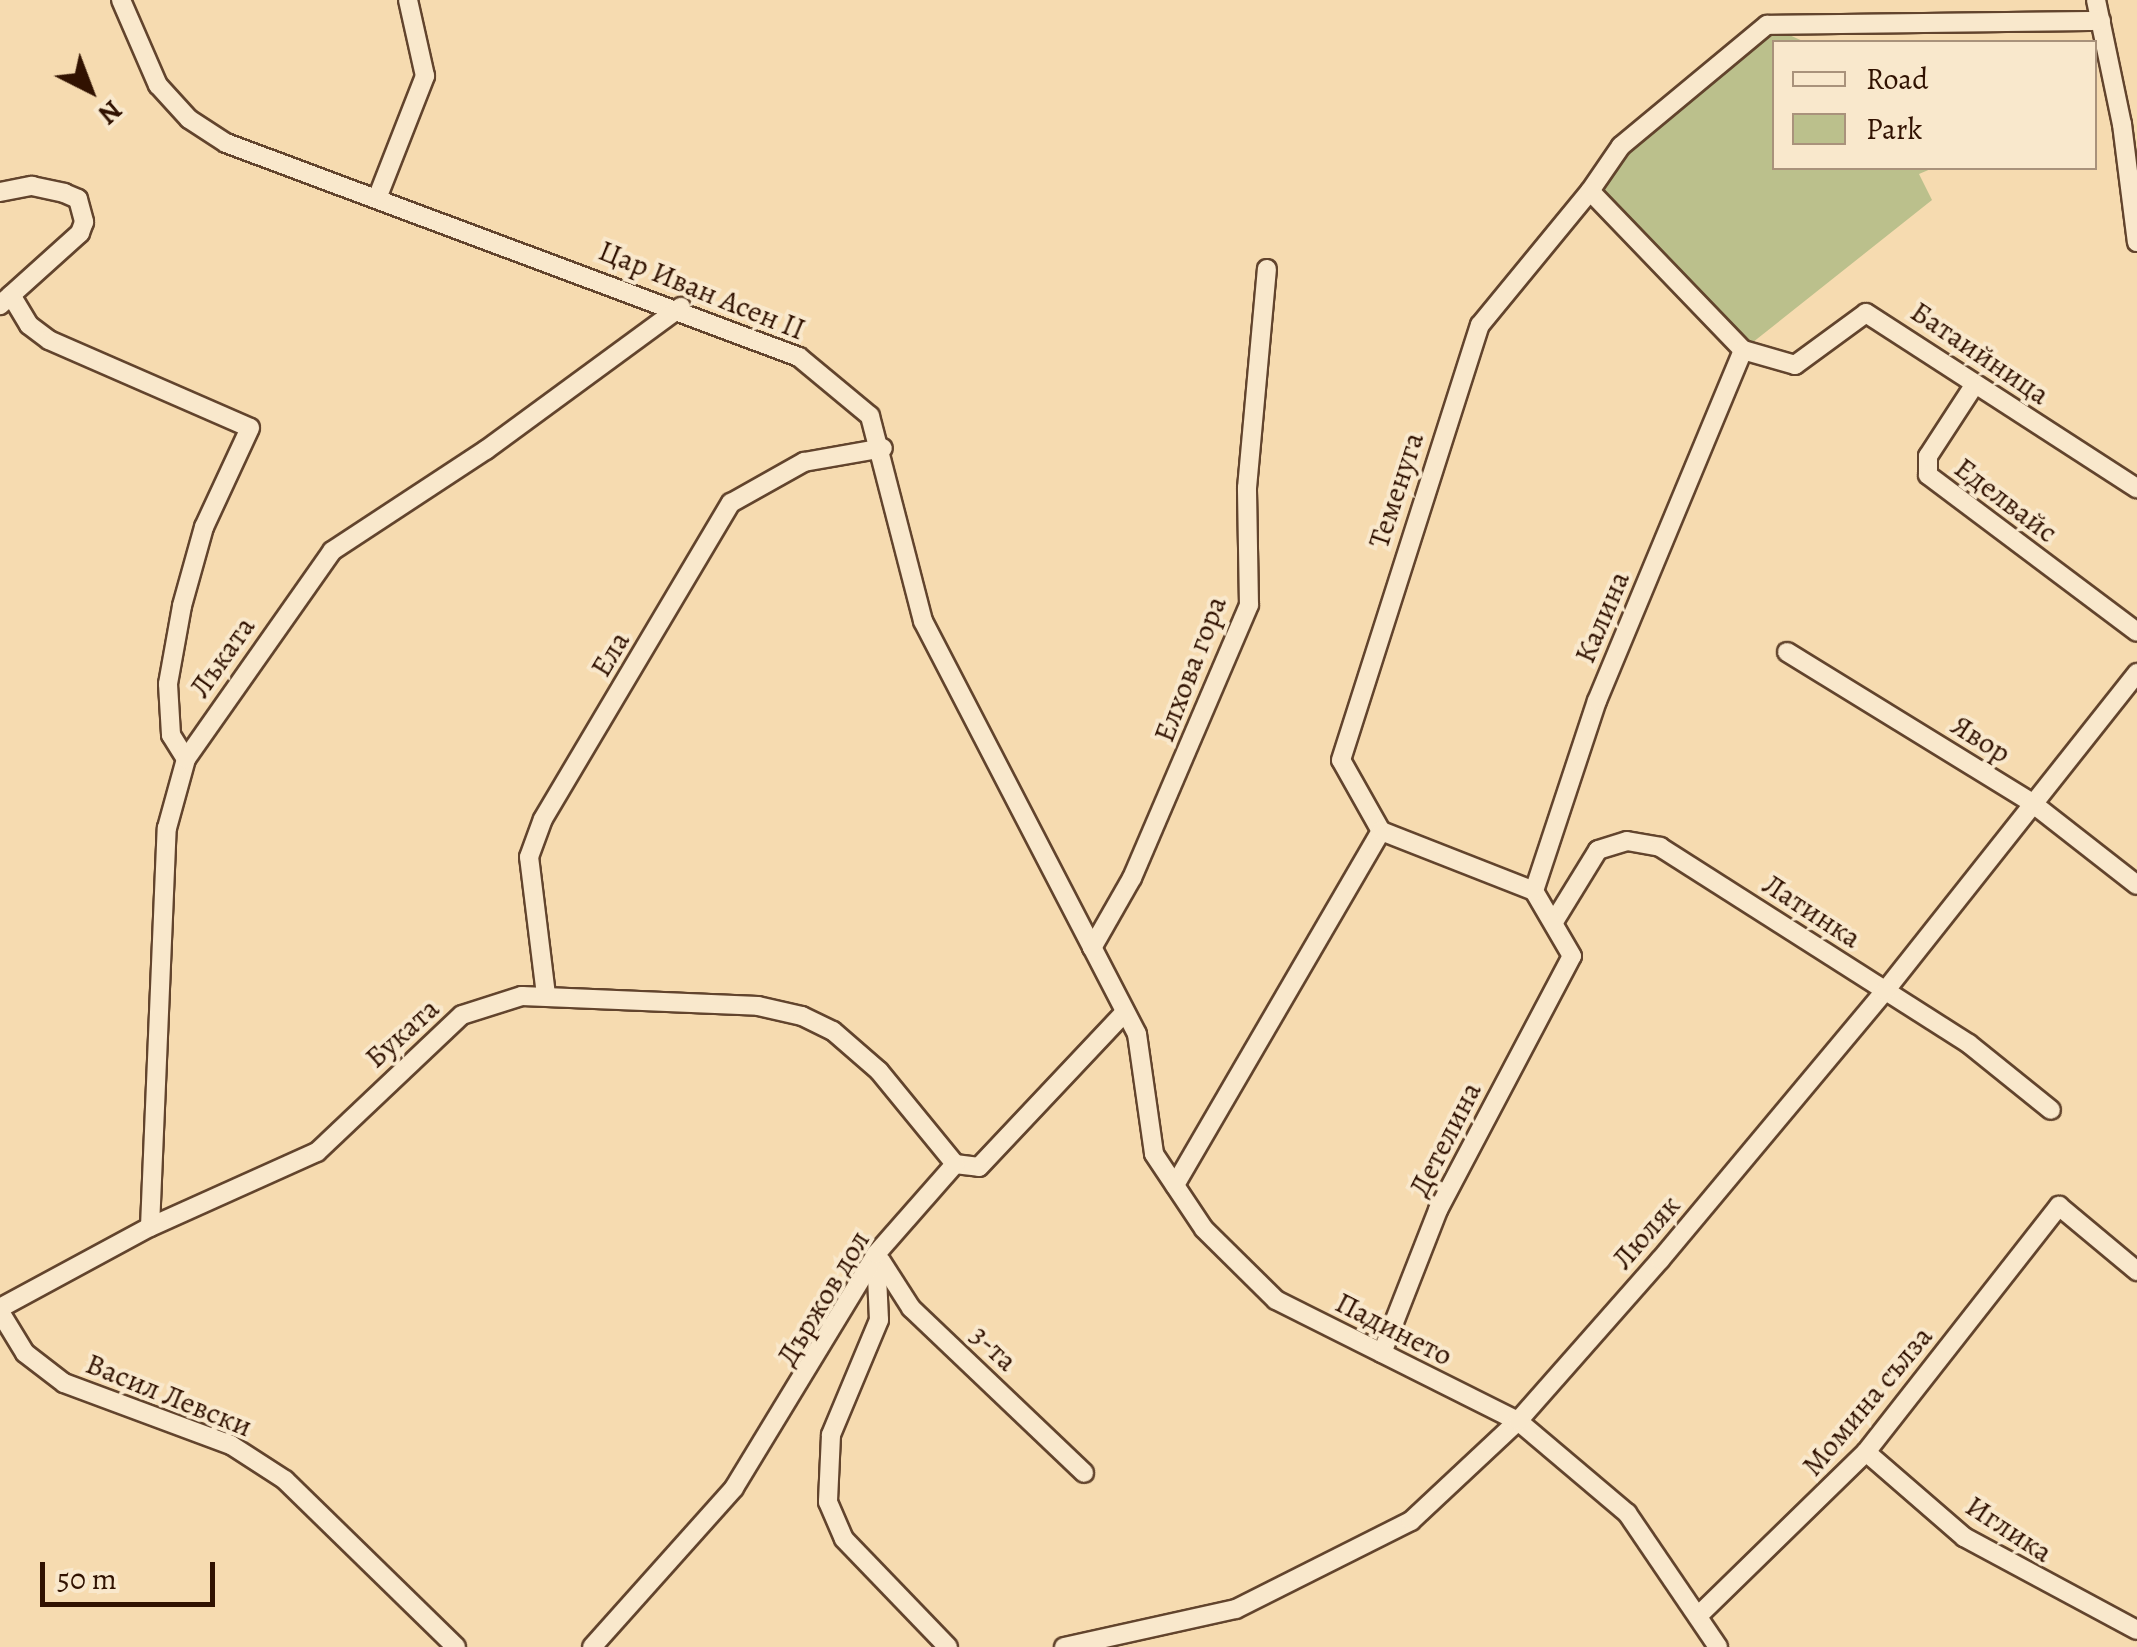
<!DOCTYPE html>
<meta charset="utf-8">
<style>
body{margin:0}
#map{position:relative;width:2137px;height:1647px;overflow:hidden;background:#f6dbb0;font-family:Alegreya,serif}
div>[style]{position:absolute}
.green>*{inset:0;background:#bbc08c}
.roads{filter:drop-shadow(2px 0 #62442d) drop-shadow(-2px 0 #62442d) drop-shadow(0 2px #62442d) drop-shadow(0 -2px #62442d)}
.street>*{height:18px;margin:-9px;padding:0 9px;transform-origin:9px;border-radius:9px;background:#f9e8cc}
span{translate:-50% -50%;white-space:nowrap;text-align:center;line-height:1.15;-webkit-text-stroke:8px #f9e8cc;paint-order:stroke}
.street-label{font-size:30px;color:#311201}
.legend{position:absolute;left:1772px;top:40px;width:325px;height:130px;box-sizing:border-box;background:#f9e8cc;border:2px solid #a9927b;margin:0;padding:12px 18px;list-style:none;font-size:30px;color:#311201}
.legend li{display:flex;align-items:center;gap:20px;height:50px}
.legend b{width:50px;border:2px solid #a9927b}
.north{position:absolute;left:40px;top:40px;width:100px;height:100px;-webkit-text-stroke:8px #f9e8cc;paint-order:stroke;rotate:138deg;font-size:28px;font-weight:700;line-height:40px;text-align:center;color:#311201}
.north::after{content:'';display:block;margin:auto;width:35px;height:45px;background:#311201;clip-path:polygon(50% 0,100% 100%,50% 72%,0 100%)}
.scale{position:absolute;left:40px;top:1562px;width:175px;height:45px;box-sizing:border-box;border:5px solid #311201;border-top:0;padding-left:12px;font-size:30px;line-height:35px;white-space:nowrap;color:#311201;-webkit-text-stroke:8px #f9e8cc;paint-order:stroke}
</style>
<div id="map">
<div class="green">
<div style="clip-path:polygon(1767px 25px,1805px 42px,1774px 42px,1774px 168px,1933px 168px,1919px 174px,1932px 200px,1743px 350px,1590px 191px,1621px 146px)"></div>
</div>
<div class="roads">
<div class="street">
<div style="left:121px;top:0;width:93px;rotate:66.5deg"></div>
<div style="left:158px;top:85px;width:46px;rotate:47.6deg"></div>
<div style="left:189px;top:119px;width:44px;rotate:33deg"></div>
<div style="left:226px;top:143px;width:612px;rotate:20.48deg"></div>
<div style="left:799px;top:357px;width:92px;rotate:39.7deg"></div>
<div style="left:870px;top:416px;width:212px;rotate:75.5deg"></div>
<div style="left:923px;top:621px;width:465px;rotate:62.6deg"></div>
<div style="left:1137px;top:1034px;width:121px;rotate:81.9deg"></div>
<div style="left:1154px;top:1154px;width:90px;rotate:56.3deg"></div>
<div style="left:1204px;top:1229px;width:101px;rotate:44.6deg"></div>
<div style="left:1276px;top:1300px;width:271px;rotate:26.6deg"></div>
<div style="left:1518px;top:1421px;width:143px;rotate:40.2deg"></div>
<div style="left:1627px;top:1513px;width:162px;rotate:55.8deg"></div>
<div style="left:2096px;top:0;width:127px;rotate:78.2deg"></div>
<div style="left:2122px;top:124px;width:119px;rotate:82.8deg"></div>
<div style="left:1590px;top:191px;width:55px;rotate:-55.4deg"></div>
<div style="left:1621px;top:146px;width:190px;rotate:-39.7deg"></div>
<div style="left:1767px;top:25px;width:334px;rotate:-0.7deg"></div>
<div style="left:0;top:192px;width:33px;rotate:-11deg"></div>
<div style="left:32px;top:186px;width:33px;rotate:12deg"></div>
<div style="left:64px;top:193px;width:15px;rotate:23deg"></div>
<div style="left:78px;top:199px;width:24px;rotate:75deg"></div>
<div style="left:84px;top:222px;width:12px;rotate:110deg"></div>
<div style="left:80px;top:233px;width:108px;rotate:138deg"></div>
<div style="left:378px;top:196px;width:129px;rotate:-68.6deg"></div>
<div style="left:425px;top:76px;width:78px;rotate:-102.6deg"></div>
<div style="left:11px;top:295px;width:35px;rotate:59deg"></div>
<div style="left:29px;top:325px;width:25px;rotate:37deg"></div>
<div style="left:49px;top:340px;width:219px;rotate:23.6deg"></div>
<div style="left:250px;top:428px;width:109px;rotate:114.9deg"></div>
<div style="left:204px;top:527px;width:82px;rotate:105.6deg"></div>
<div style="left:182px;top:606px;width:79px;rotate:100.2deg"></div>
<div style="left:168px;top:684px;width:51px;rotate:86.6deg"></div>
<div style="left:171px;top:735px;width:28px;rotate:58deg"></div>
<div style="left:1975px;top:384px;width:86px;rotate:123.1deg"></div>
<div style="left:1928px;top:456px;width:19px;rotate:90deg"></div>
<div style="left:1928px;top:475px;width:261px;rotate:36.9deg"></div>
<div style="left:1787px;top:652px;width:288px;rotate:31.6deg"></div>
<div style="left:2032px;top:803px;width:133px;rotate:38deg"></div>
<div style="left:1381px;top:831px;width:81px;rotate:-119.4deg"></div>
<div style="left:1341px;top:760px;width:457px;rotate:-72.3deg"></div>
<div style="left:1480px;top:325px;width:173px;rotate:-50.6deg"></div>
<div style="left:1590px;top:191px;width:221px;rotate:46.1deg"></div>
<div style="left:1555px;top:920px;width:82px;rotate:-58.4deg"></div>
<div style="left:1598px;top:850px;width:30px;rotate:-17deg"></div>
<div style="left:1627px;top:841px;width:34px;rotate:10deg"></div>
<div style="left:1660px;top:847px;width:366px;rotate:32.5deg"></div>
<div style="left:1969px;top:1044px;width:105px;rotate:38.8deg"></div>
<div style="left:1092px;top:948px;width:81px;rotate:-60.3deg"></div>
<div style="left:1132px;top:878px;width:297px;rotate:-66.8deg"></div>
<div style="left:1249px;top:605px;width:117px;rotate:-91deg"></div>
<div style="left:1247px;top:488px;width:220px;rotate:-84.8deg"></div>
<div style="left:546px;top:995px;width:139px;rotate:-97deg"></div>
<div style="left:529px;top:857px;width:40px;rotate:-69.8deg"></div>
<div style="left:543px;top:819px;width:368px;rotate:-59.3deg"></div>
<div style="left:731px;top:503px;width:84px;rotate:-29.3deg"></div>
<div style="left:804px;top:462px;width:80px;rotate:-10deg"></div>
<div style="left:955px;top:1164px;width:24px;rotate:7deg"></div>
<div style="left:979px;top:1167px;width:213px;rotate:-46.7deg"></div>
<div style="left:1175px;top:1185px;width:410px;rotate:-59.8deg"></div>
<div style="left:1381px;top:831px;width:164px;rotate:21.4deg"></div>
<div style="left:150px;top:1227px;width:399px;rotate:-87.6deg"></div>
<div style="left:167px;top:828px;width:72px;rotate:-74.6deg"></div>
<div style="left:186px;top:759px;width:254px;rotate:-54.9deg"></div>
<div style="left:332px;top:551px;width:184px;rotate:-33.3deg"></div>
<div style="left:486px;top:450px;width:242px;rotate:-36.3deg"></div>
<div style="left:876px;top:1254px;width:66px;rotate:87.4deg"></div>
<div style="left:879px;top:1320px;width:125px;rotate:112.7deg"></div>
<div style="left:831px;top:1435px;width:67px;rotate:92.6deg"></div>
<div style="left:828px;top:1502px;width:40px;rotate:66.6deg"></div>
<div style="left:844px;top:1539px;width:150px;rotate:46.1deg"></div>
<div style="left:881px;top:1261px;width:56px;rotate:57.4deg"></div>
<div style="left:911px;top:1308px;width:239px;rotate:43.6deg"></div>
<div style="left:0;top:1308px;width:170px;rotate:-28.4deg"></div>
<div style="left:150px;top:1227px;width:183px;rotate:-24.2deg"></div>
<div style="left:317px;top:1152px;width:199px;rotate:-43.4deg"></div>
<div style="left:462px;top:1015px;width:63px;rotate:-17.6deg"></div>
<div style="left:522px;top:996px;width:236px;rotate:2.4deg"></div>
<div style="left:758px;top:1006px;width:45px;rotate:12.8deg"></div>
<div style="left:802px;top:1016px;width:34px;rotate:26deg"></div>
<div style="left:833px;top:1031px;width:61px;rotate:41deg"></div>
<div style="left:879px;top:1071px;width:120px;rotate:50.7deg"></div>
<div style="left:0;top:1312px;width:48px;rotate:58.6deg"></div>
<div style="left:25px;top:1353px;width:49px;rotate:37.6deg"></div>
<div style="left:64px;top:1383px;width:178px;rotate:20.4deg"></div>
<div style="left:231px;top:1445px;width:64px;rotate:32.9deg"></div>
<div style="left:285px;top:1480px;width:239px;rotate:44.3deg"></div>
<div style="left:1382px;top:1353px;width:154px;rotate:-68.6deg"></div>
<div style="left:1438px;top:1210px;width:287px;rotate:-62.2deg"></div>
<div style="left:1572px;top:956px;width:75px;rotate:-120.3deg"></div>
<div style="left:1534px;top:891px;width:200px;rotate:-71.7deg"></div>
<div style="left:1597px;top:701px;width:380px;rotate:-67.4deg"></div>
<div style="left:1743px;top:350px;width:54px;rotate:16.1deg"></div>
<div style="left:1795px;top:365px;width:88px;rotate:-36.2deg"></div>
<div style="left:1866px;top:313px;width:323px;rotate:32.9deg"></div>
<div style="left:1866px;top:1452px;width:130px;rotate:40.9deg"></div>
<div style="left:1964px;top:1537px;width:196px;rotate:28.3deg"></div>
<div style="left:1699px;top:1615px;width:233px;rotate:-44.3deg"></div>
<div style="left:1866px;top:1452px;width:313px;rotate:-51.9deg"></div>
<div style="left:2059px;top:1206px;width:102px;rotate:39.8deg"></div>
<div style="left:592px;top:1647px;width:213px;rotate:-48.2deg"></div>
<div style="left:734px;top:1488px;width:274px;rotate:-58.7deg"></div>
<div style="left:876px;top:1254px;width:120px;rotate:-48.7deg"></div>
<div style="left:1064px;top:1647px;width:176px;rotate:-12.5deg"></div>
<div style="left:1236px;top:1609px;width:196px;rotate:-26.7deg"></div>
<div style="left:1411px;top:1521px;width:146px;rotate:-43.1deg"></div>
<div style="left:1518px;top:1421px;width:215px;rotate:-48.6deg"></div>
<div style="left:1660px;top:1260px;width:351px;rotate:-50.1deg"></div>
<div style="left:1885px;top:991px;width:406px;rotate:-51.6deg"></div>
</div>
</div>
<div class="street-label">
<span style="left:702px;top:290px;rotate:22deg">Цар Иван Асен II</span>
<span style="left:1980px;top:353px;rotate:34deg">Батаийница</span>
<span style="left:1396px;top:490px;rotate:-72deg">Теменуга</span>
<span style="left:2006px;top:500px;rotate:37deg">Еделвайс</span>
<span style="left:1602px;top:617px;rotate:-67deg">Калина</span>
<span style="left:610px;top:654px;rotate:-59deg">Ела</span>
<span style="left:222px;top:657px;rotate:-55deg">Лъката</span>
<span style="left:1190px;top:669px;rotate:-69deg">Елхова гора</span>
<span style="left:1981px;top:739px;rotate:32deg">Явор</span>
<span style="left:1812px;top:911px;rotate:33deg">Латинка</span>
<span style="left:402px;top:1033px;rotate:-42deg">Буката</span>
<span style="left:1445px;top:1139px;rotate:-63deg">Детелина</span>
<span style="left:1646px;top:1232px;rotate:-49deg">Люляк</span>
<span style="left:823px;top:1298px;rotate:-59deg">Държов дол</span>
<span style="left:1394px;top:1329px;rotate:27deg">Падинето</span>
<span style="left:994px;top:1348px;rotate:44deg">3-та</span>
<span style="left:169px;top:1395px;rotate:22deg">Васил Левски</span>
<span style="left:1867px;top:1401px;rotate:-50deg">Момина сълза</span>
<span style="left:2009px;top:1529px;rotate:33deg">Иглика</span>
</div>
<ul class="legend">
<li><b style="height:12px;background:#f9e8cc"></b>Road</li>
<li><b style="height:28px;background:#bbc08c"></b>Park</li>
</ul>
<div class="north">N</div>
<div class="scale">50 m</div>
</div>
